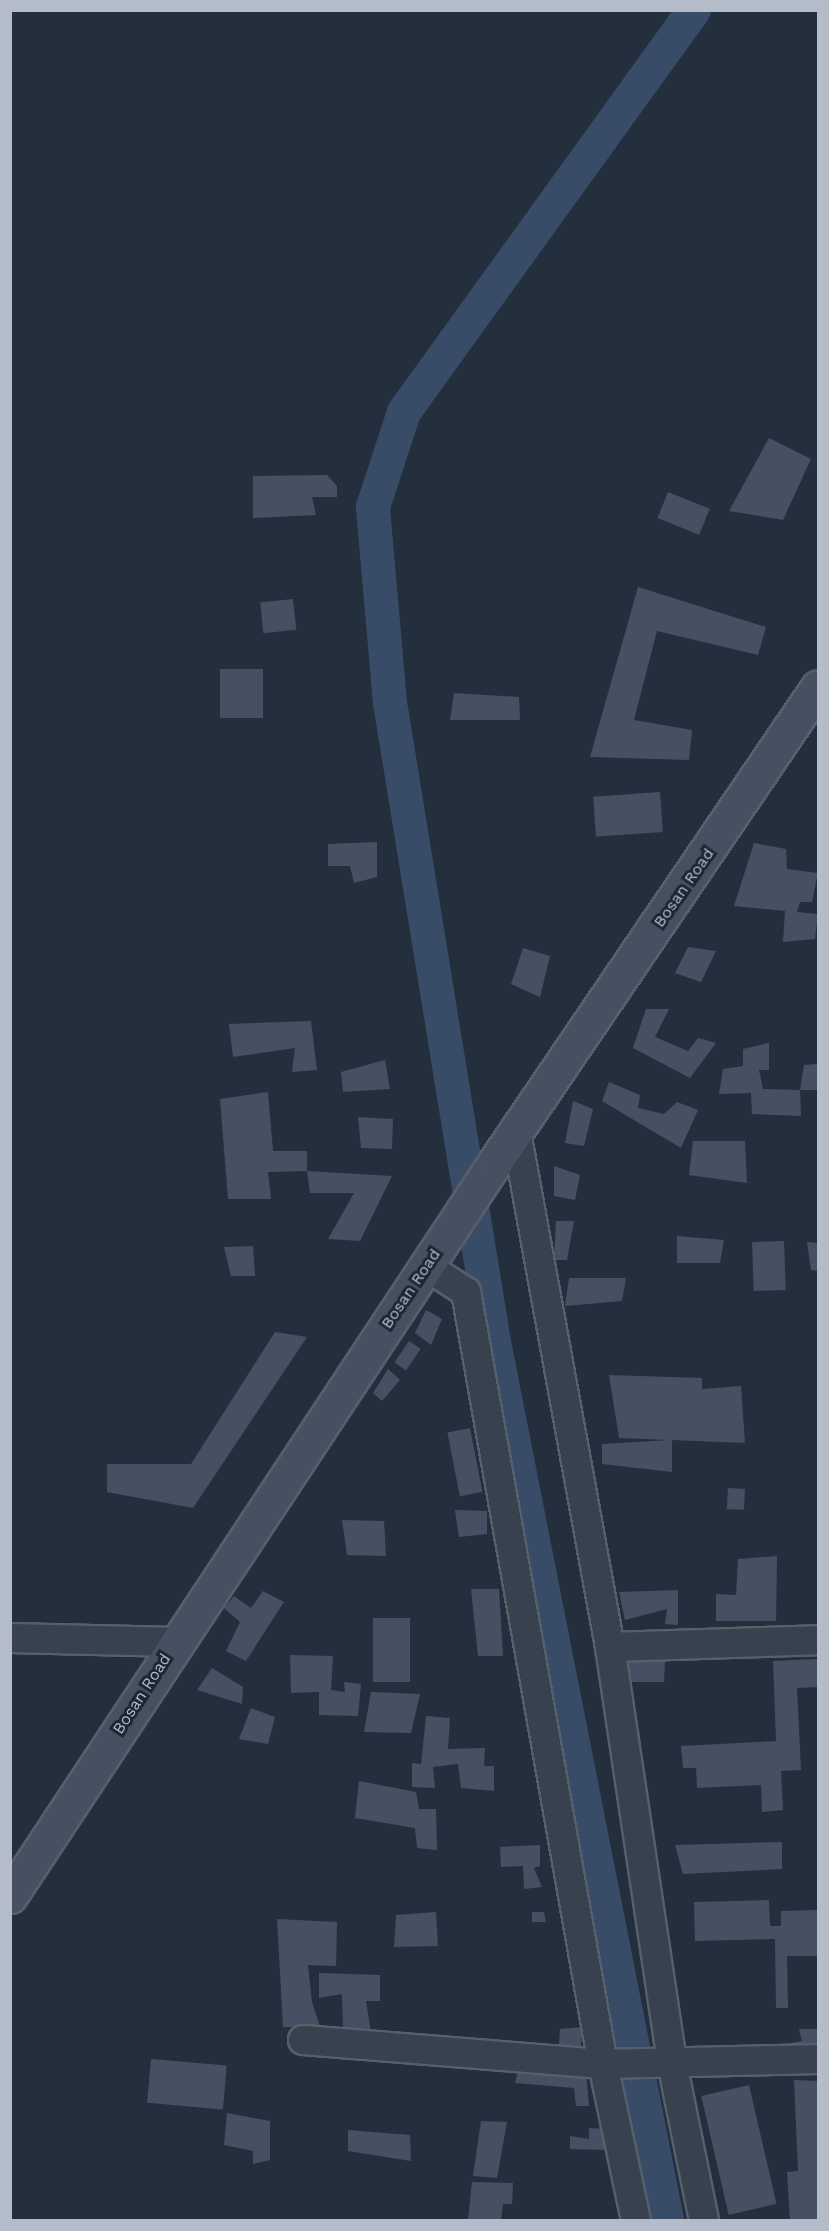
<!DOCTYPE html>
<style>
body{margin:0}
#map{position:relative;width:829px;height:2231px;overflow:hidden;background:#242f3e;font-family:"Work Sans",sans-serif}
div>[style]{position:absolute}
.canal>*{height:34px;margin:-17px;padding:0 17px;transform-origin:17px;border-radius:17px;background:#394c67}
.building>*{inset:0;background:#455162;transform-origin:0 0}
.roads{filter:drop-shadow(2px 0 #565f6c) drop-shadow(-2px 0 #565f6c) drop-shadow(0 2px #565f6c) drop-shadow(0 -2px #565f6c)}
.street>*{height:28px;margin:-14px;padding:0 14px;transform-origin:14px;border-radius:14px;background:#38414e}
.secondary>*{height:33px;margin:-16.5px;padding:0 16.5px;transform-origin:16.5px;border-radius:16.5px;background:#465061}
span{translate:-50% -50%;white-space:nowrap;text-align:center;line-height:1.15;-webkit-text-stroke:6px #1d2633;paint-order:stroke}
.street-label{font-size:16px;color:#b4bcc9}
.frame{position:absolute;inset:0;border:12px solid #b4bcc9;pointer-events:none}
</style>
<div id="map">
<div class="canal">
<div style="left:667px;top:2220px;width:895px;rotate:-101.15deg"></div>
<div style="left:494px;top:1342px;width:647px;rotate:-99.24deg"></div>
<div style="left:390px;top:703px;width:197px;rotate:-95deg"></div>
<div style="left:373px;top:507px;width:100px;rotate:-71.9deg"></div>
<div style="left:404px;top:412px;width:496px;rotate:-54.2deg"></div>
</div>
<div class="building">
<div style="clip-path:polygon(769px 438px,811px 459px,783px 520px,729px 511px)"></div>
<div style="clip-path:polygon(327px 475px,337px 486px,337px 497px,312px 497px,316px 515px,253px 518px,253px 476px)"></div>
<div style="left:668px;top:492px;width:45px;height:28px;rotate:22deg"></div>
<div style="clip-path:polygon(638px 587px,766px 627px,758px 655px,657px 631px,634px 720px,692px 730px,689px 760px,590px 757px)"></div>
<div style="left:293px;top:599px;width:31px;height:33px;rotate:84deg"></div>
<div style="left:220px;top:669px;width:43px;height:49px"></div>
<div style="clip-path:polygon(454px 693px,519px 697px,520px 720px,450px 720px)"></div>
<div style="left:660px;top:792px;width:40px;height:67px;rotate:86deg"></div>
<div style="clip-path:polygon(377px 842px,377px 877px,354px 883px,350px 866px,328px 866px,328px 844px)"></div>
<div style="clip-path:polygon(754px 843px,786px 849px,787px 869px,818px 873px,812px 902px,800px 902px,797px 912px,818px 914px,815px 939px,783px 942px,785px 911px,734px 906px)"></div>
<div style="clip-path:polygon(688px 947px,716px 951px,701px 982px,675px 973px)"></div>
<div style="clip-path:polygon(523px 948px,550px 956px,540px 997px,511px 984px)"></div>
<div style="clip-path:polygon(646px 1009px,669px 1009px,655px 1037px,688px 1051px,698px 1038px,716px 1043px,690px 1078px,633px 1048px)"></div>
<div style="clip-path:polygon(311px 1021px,317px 1070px,292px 1072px,295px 1048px,233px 1057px,229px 1024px)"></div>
<div style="clip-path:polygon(769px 1043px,769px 1070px,759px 1070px,763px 1089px,800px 1090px,801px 1116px,752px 1114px,751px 1093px,719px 1094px,723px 1069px,743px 1066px,743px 1049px)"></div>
<div style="clip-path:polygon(385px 1060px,390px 1089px,343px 1092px,341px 1072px)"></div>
<div style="clip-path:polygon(818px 1064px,818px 1090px,800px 1090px,804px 1065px)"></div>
<div style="clip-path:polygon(609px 1082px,640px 1095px,638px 1108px,664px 1114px,677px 1102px,698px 1110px,681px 1148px,602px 1101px)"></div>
<div style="clip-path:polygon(268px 1092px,273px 1151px,307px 1151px,307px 1171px,268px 1172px,271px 1199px,228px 1199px,220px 1099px)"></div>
<div style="clip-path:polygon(573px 1101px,593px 1109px,584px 1146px,565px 1143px)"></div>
<div style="clip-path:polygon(358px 1117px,393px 1119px,392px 1149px,361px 1148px)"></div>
<div style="clip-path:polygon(693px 1141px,745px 1141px,747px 1183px,689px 1175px)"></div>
<div style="clip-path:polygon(554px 1166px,580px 1175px,575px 1200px,554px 1196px)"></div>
<div style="clip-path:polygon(307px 1171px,392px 1176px,360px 1241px,328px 1239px,354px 1193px,310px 1193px)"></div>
<div style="clip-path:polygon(556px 1221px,574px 1221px,567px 1260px,554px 1260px)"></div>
<div style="clip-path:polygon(677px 1236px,724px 1240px,720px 1263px,677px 1263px)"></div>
<div style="left:784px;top:1241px;width:49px;height:32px;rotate:88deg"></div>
<div style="clip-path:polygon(807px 1242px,818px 1243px,818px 1271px,811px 1270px)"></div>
<div style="clip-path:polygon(253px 1246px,255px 1276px,231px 1276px,224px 1247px)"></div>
<div style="clip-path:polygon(569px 1278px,626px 1278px,622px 1301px,565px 1306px)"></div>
<div style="clip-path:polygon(426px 1310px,442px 1319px,431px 1345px,415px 1333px)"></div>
<div style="clip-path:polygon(275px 1332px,307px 1337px,193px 1508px,107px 1492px,107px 1464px,191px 1464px)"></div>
<div style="left:409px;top:1341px;width:14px;height:26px;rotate:34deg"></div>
<div style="clip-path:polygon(388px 1369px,400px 1380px,382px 1401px,373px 1393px)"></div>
<div style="clip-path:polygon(609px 1375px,702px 1378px,702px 1389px,741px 1386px,745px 1443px,672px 1440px,672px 1472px,602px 1464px,602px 1444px,669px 1440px,619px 1438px)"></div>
<div style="left:470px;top:1428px;width:65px;height:23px;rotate:79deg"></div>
<div style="left:728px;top:1488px;width:17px;height:21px;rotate:3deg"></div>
<div style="clip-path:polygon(455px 1510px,487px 1511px,487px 1534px,459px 1537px)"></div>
<div style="clip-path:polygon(342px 1520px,384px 1521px,386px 1556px,347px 1555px)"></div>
<div style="clip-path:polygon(777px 1556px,776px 1621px,716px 1621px,716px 1594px,736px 1595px,738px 1559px)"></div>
<div style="clip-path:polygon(471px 1589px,499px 1589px,503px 1656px,478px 1656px)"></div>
<div style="clip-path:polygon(678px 1590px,678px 1625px,665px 1624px,667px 1609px,625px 1620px,619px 1592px)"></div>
<div style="clip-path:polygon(263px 1591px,284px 1602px,246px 1661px,226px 1651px,240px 1622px,224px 1608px,234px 1596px,251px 1608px)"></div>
<div style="left:373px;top:1618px;width:37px;height:64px"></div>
<div style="clip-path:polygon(290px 1655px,333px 1656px,331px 1690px,345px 1692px,344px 1682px,361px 1684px,358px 1716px,319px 1715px,319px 1692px,291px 1693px)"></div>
<div style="clip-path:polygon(665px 1659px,664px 1682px,626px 1682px,622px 1661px)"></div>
<div style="clip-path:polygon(818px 1659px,818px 1687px,797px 1688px,801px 1770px,781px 1771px,783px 1810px,762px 1812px,761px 1785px,697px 1788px,696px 1768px,683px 1768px,681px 1746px,776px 1741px,773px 1661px)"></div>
<div style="clip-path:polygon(212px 1668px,243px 1687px,242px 1704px,197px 1690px)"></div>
<div style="clip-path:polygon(371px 1692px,420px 1694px,411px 1733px,364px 1732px)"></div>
<div style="clip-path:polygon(251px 1708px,275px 1717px,268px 1744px,239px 1739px)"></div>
<div style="clip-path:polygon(426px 1716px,450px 1718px,448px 1749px,485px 1748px,484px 1766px,494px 1766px,494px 1791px,461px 1788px,458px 1764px,433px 1767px,435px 1788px,412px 1787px,412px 1763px,421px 1764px)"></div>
<div style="clip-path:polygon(359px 1781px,416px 1792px,419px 1809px,436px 1809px,437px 1850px,417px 1848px,415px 1828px,355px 1818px)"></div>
<div style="clip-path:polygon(782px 1842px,782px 1869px,683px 1874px,675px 1845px)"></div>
<div style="clip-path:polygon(540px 1845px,540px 1866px,534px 1868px,542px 1887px,524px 1889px,523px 1866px,501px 1867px,500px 1847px)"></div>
<div style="clip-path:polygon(769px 1900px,770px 1926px,781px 1926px,781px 1911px,818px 1910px,818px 1956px,787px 1956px,788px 2008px,776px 2008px,775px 1939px,695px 1941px,694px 1902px)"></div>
<div style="clip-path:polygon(436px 1912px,438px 1946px,394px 1947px,396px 1915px)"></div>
<div style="clip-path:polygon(532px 1912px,544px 1912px,546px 1922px,532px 1922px)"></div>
<div style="clip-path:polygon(277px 1919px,337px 1922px,336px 1966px,308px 1965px,312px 2002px,320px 2027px,283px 2027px)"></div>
<div style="clip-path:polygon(319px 1973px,380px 1975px,380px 2001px,366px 2001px,371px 2033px,343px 2033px,342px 1994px,319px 1998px)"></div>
<div style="clip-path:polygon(582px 2027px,581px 2047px,559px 2046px,560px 2029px)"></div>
<div style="clip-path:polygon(799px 2029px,818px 2029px,818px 2046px,791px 2050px,791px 2043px,802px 2041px)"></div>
<div style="clip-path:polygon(521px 2058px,586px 2071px,589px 2106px,576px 2106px,574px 2088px,515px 2083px)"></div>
<div style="left:151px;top:2059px;width:76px;height:44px;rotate:5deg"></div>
<div style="clip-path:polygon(794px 2080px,818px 2081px,818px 2220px,790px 2220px,787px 2172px,798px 2171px)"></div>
<div style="left:749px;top:2085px;width:122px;height:49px;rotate:77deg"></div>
<div style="clip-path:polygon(227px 2113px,270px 2121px,270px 2160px,253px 2164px,253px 2151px,224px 2145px)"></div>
<div style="clip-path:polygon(481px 2121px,507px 2122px,497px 2178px,473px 2176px)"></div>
<div style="clip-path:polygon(589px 2128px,606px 2129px,607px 2150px,570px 2149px,570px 2136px,589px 2139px)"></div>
<div style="clip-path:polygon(348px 2130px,410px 2135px,411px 2161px,348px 2151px)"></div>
<div style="clip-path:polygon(472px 2182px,513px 2183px,512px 2204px,503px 2204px,501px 2220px,468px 2220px)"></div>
</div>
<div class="roads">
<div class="street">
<div style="left:516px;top:1132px;width:524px;rotate:79.66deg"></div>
<div style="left:610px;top:1647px;width:421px;rotate:81.5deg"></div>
<div style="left:672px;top:2063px;width:160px;rotate:78.5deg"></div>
<div style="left:426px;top:1266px;width:48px;rotate:33deg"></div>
<div style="left:466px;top:1292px;width:784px;rotate:79.94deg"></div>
<div style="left:603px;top:2064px;width:159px;rotate:78.1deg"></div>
<div style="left:10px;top:1638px;width:167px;rotate:1.4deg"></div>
<div style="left:610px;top:1647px;width:208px;rotate:-1.9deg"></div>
<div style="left:303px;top:2040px;width:301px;rotate:4.6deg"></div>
<div style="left:603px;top:2064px;width:215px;rotate:-1.3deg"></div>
</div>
<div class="secondary">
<div style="left:10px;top:1896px;width:880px;rotate:-56.54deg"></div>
<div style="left:495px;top:1162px;width:574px;rotate:-55.78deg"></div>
</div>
</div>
<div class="street-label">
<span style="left:684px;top:888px;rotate:-55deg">Bosan Road</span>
<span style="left:411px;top:1289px;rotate:-56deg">Bosan Road</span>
<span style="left:142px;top:1694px;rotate:-57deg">Bosan Road</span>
</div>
<div class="frame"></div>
</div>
